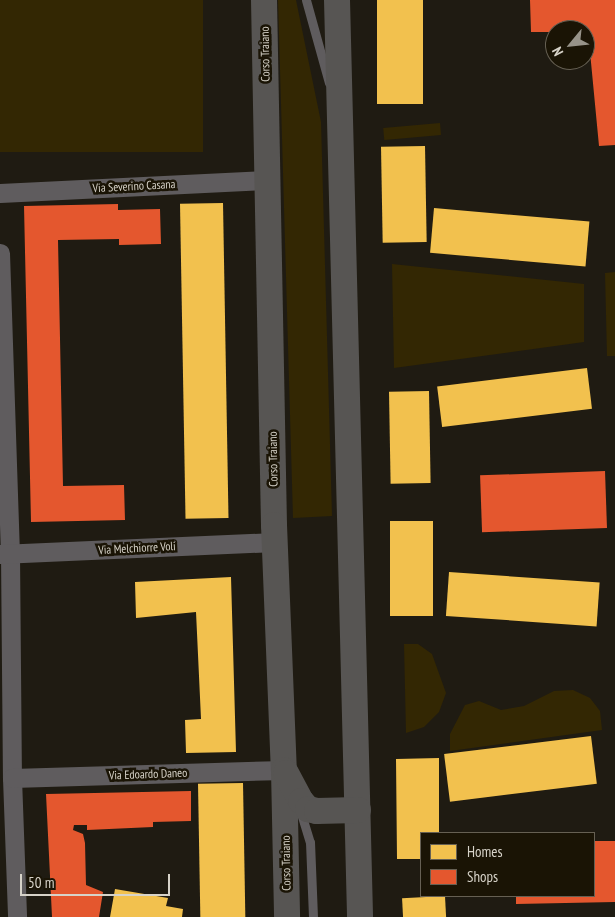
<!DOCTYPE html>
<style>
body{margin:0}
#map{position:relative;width:615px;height:917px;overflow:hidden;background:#1f1b12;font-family:"PT Sans Narrow",sans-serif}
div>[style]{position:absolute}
.green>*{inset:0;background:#332703;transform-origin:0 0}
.homes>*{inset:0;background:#f2c14e;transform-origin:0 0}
.shops>*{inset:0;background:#e4572e;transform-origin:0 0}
.service>*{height:9px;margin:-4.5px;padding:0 4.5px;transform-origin:4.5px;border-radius:4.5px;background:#5f5c5e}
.minor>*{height:19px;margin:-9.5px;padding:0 9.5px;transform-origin:9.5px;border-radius:9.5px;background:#5f5c5e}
.secondary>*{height:26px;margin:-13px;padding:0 13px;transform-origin:13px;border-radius:13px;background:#575553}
span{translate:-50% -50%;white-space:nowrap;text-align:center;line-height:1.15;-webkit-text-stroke:5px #1a1405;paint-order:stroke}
.street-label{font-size:12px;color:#d7d3c9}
.legend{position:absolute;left:420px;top:832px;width:175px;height:65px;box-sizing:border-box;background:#1a1405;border:1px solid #666053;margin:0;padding:6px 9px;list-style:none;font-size:15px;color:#d7d3c9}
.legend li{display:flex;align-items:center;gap:10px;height:25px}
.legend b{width:25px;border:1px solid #666053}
.north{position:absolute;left:545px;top:20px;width:50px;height:50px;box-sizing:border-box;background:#1a1405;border:1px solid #666053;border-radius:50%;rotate:242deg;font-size:14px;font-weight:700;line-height:20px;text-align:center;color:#d7d3c9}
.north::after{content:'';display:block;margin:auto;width:18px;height:22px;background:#979389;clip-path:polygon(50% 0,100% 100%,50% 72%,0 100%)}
.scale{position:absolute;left:20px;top:874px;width:150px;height:22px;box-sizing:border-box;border:2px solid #d7d3c9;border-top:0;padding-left:6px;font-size:15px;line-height:18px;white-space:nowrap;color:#d7d3c9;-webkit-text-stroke:4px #1a1405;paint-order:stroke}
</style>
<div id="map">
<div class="green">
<div style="left:0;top:0;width:203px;height:152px"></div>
<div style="clip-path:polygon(278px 0,296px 0,321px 122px,332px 516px,293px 518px)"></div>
<div style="left:440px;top:123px;width:12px;height:57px;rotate:85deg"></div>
<div style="clip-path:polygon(392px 264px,584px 284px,584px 342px,394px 368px)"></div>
<div style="clip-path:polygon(615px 272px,615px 356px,607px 356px,605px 273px)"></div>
<div style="clip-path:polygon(404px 644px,418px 644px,432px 654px,446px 693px,439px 712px,424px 727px,406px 733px)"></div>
<div style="clip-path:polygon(573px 690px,590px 698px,600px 711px,602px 730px,450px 751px,450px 734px,465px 705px,479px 701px,501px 710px,524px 706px,554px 691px)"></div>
</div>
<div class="homes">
<div style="left:377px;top:0;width:46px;height:104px"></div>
<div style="left:425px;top:146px;width:96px;height:44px;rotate:89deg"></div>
<div style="left:223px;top:203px;width:315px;height:43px;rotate:89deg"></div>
<div style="left:434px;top:208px;width:156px;height:45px;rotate:5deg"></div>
<div style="left:587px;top:368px;width:41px;height:151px;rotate:83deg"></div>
<div style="left:429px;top:391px;width:92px;height:40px;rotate:89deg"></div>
<div style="left:433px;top:521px;width:95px;height:43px;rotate:90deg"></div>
<div style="left:449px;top:572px;width:151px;height:44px;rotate:4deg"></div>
<div style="clip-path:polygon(231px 577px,236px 752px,186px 753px,185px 720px,201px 719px,196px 612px,136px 618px,135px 582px)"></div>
<div style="left:591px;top:736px;width:48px;height:148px;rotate:83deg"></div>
<div style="clip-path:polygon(439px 758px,439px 833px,421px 833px,421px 859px,397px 859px,396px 759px)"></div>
<div style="left:243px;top:783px;width:134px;height:45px;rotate:89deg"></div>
<div style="clip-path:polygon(115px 889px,168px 898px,166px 906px,183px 909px,182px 917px,110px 917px)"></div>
<div style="left:445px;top:896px;width:21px;height:43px;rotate:87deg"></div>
</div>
<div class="shops">
<div style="clip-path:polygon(530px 0,615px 0,615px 145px,599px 146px,588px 31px,555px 30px,555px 32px,531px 32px)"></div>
<div style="clip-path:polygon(118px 204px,118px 210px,160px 209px,161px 244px,119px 245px,119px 239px,58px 240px,63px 486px,124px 485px,125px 520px,31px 522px,24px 206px)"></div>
<div style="left:605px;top:471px;width:57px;height:125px;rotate:88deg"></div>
<div style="clip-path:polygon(191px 791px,191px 821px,153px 822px,153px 827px,87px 830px,87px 825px,74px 825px,73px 830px,83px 834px,85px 843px,86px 885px,103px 892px,99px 917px,52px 917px,46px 794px)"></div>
<div style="clip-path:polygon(594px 841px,615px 841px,615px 902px,516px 904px,516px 896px,594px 896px)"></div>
</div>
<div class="service">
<div style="left:306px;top:0;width:86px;rotate:74.5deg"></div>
<div style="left:300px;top:810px;width:34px;rotate:73deg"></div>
<div style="left:310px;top:842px;width:75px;rotate:87.7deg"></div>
</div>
<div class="minor">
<div style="left:0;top:193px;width:268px;rotate:-2.8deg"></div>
<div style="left:0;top:253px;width:300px;rotate:88.1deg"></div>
<div style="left:10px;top:553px;width:225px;rotate:89.5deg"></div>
<div style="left:12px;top:778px;width:139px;rotate:87.9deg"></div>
<div style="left:0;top:554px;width:275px;rotate:-2.5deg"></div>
<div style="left:12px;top:778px;width:272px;rotate:-1.7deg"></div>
</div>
<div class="secondary">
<div style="left:264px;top:0;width:525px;rotate:88.91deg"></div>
<div style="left:274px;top:525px;width:245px;rotate:87.7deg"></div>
<div style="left:284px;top:770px;width:147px;rotate:88.8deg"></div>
<div style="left:337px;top:0;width:917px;rotate:88.56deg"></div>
<div style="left:286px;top:773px;width:32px;rotate:62deg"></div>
<div style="left:301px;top:801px;width:11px;rotate:49deg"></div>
<div style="left:308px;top:809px;width:9px;rotate:13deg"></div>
<div style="left:317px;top:811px;width:41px;rotate:-1.4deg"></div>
</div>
<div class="street-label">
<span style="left:265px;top:54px;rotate:-91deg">Corso Traiano</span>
<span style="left:134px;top:186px;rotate:-3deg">Via Severino Casana</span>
<span style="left:273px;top:459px;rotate:-91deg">Corso Traiano</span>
<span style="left:137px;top:548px;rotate:-3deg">Via Melchiorre Voli</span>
<span style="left:148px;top:774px;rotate:-2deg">Via Edoardo Daneo</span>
<span style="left:286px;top:863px;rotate:-91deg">Corso Traiano</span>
</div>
<ul class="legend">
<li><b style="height:14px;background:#f2c14e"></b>Homes</li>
<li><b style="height:14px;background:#e4572e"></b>Shops</li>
</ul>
<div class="north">N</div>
<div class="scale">50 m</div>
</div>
